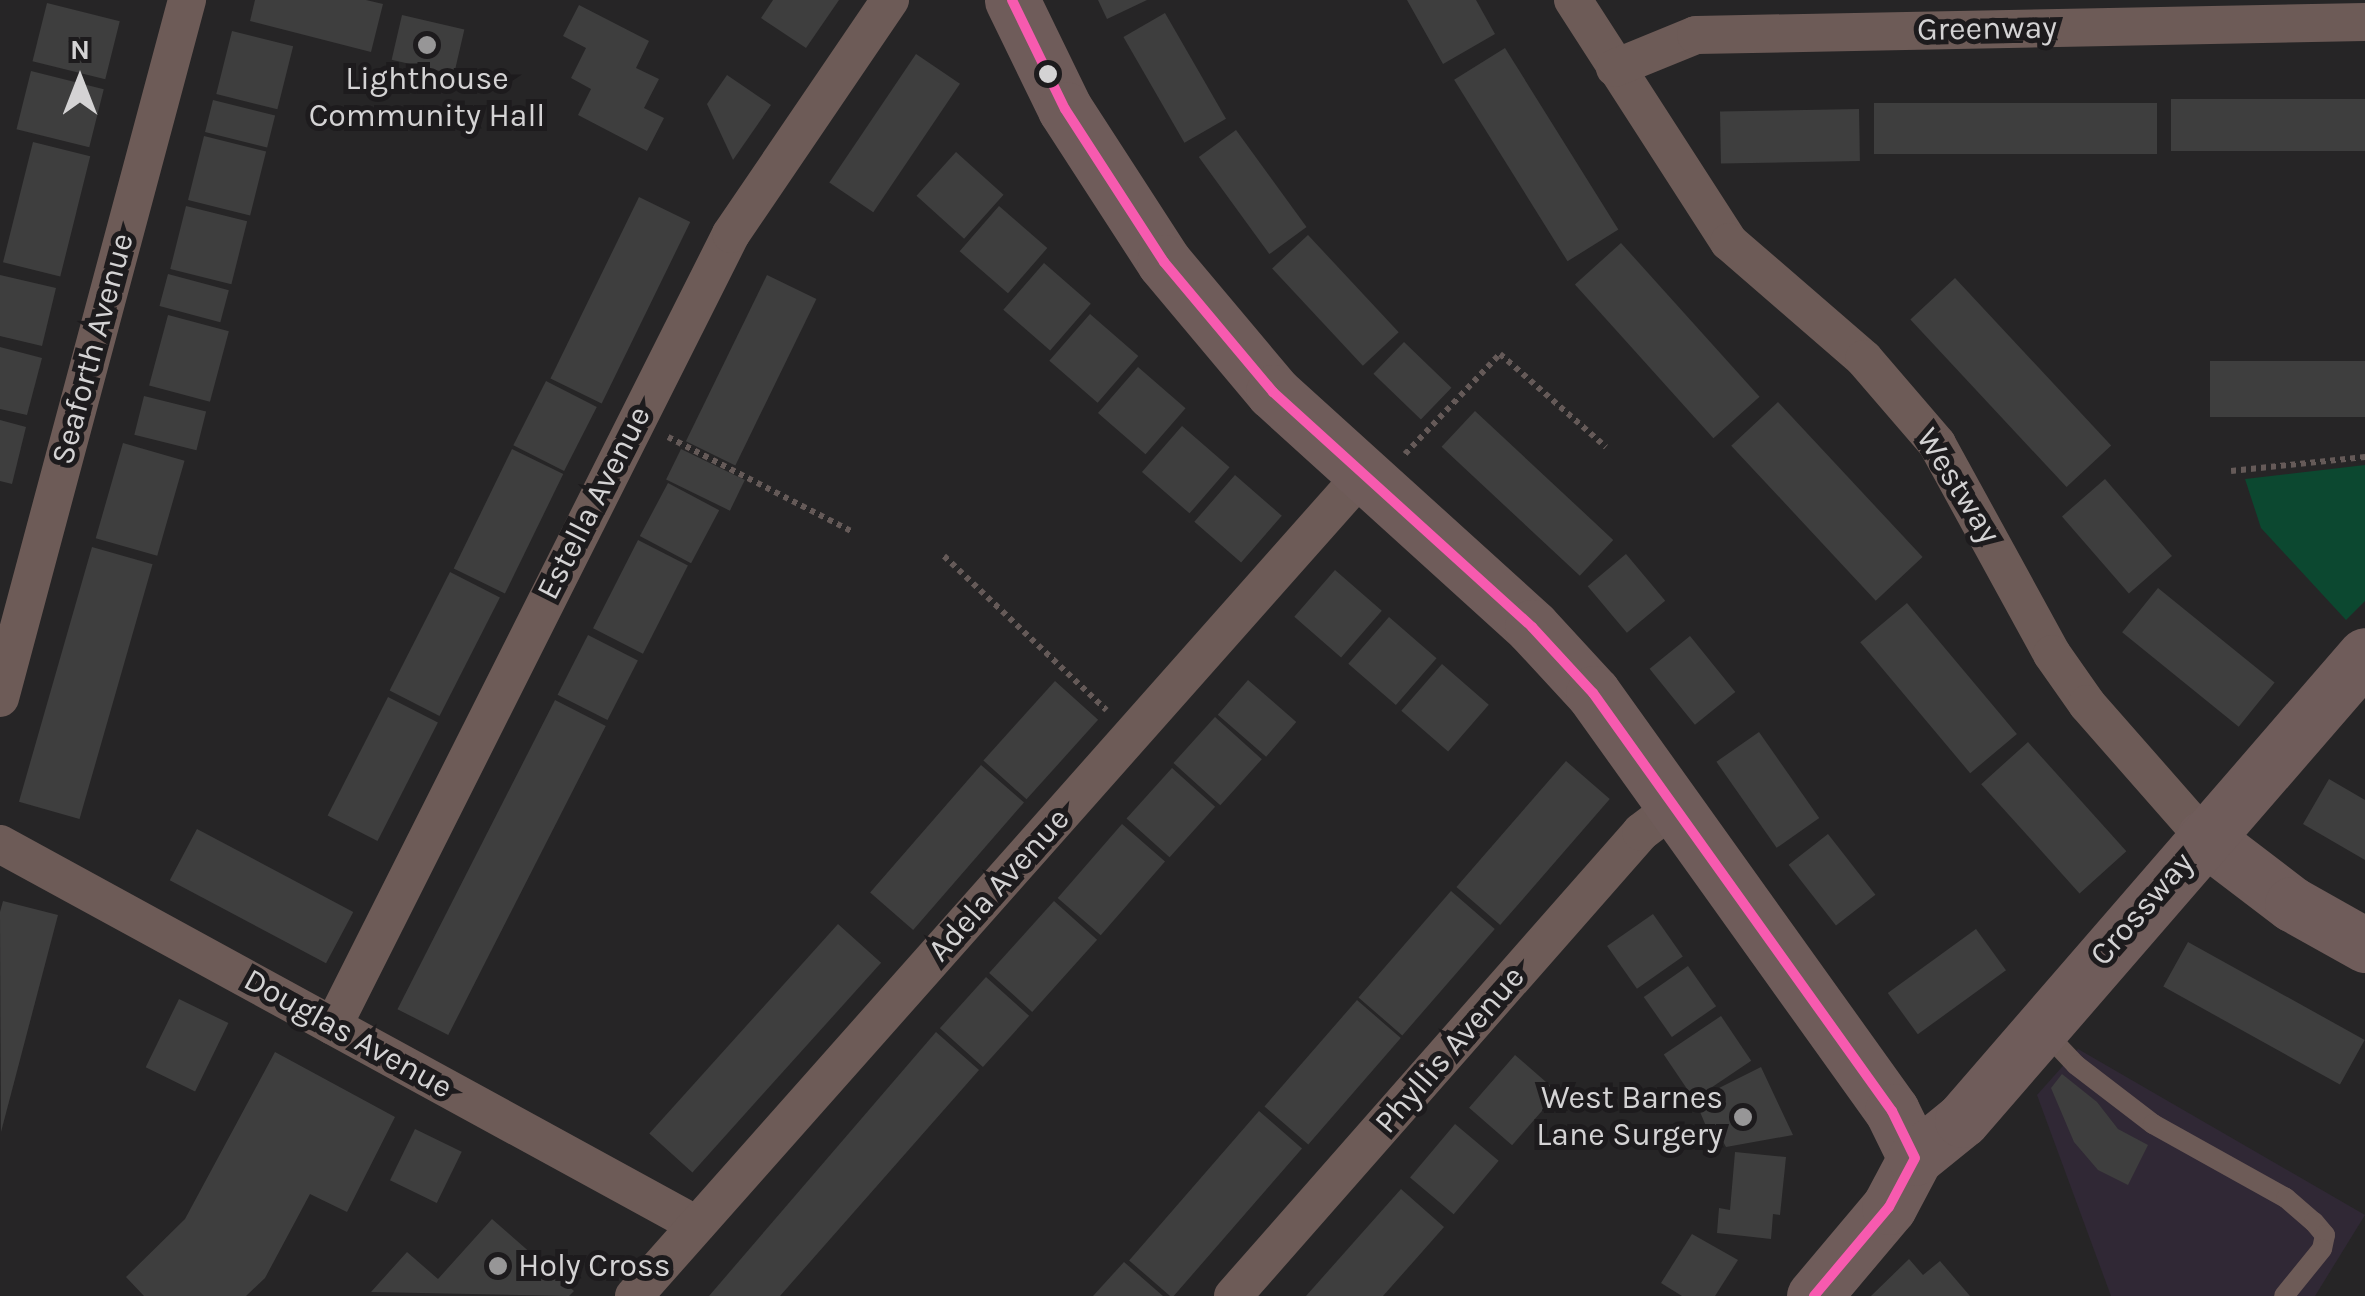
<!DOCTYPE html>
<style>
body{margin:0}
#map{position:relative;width:2365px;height:1296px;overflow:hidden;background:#262526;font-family:Karla,sans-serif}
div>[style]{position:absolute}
.industrial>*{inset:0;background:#302835}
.green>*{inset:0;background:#0c4830}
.building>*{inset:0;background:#3e3e3e;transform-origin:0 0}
.path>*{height:6px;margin-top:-3px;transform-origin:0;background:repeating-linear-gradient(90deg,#655a58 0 5px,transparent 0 10px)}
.lane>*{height:20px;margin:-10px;padding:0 10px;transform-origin:10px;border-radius:10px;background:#6d5b57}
.street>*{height:38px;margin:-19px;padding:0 19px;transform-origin:19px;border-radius:19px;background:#6d5b57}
.secondary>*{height:55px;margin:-27.5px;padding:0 27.5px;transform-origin:27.5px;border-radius:27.5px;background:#6f5c5a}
.bus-1>*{height:10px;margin:-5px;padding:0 5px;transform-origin:5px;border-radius:5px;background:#f75aaf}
.dots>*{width:28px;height:28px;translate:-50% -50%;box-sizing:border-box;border:5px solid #1d1b1d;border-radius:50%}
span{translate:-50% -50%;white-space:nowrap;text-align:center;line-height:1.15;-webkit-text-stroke:10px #1d1b1d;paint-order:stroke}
.street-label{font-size:32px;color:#d4d3d4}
.poi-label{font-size:32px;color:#d4d3d4}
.right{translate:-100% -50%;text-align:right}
.left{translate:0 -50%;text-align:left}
.north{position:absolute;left:30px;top:30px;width:100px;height:100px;-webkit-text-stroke:8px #1d1b1d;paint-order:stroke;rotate:0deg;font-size:28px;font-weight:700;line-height:40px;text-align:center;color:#d4d3d4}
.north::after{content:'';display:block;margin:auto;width:35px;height:45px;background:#d4d3d4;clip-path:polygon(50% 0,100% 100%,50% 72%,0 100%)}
</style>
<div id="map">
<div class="industrial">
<div style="clip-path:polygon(2078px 1049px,2365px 1215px,2315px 1296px,2111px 1296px,2037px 1095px)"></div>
</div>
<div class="green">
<div style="clip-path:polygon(2365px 465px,2365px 601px,2346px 620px,2261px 528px,2245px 479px)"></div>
</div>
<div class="building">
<div style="clip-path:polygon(255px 0,366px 0,383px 4px,371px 52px,250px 21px)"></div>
<div style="clip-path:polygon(773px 0,839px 0,806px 48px,761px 18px)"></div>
<div style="clip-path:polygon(1098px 0,1147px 0,1107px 19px)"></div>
<div style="clip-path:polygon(1407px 0,1476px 0,1495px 34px,1443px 64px)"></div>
<div style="left:47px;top:3px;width:75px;height:60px;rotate:14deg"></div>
<div style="clip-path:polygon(579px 5px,649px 41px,636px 68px,659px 79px,644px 108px,664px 118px,647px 151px,578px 115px,591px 89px,571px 78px,586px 48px,563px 36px)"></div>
<div style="left:1165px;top:13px;width:122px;height:48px;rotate:60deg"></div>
<div style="left:402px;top:15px;width:64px;height:46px;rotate:13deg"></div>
<div style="left:232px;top:31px;width:63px;height:65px;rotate:14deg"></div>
<div style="left:1505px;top:48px;width:214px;height:60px;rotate:58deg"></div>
<div style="left:916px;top:54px;width:53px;height:155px;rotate:34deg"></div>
<div style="left:31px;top:71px;width:75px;height:60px;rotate:14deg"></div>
<div style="clip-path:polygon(727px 75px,771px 105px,733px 160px,707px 104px)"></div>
<div style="left:2365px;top:99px;width:52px;height:194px;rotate:90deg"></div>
<div style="left:213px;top:100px;width:64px;height:33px;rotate:14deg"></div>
<div style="left:2157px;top:103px;width:51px;height:283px;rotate:90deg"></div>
<div style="left:1859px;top:109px;width:52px;height:139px;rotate:89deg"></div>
<div style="left:1236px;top:130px;width:120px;height:46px;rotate:54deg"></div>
<div style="left:204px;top:136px;width:64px;height:66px;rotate:14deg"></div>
<div style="left:33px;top:142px;width:59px;height:124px;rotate:14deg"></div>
<div style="left:956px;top:152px;width:64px;height:59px;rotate:42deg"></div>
<div style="left:639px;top:197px;width:57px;height:202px;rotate:26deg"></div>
<div style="left:186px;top:206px;width:63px;height:65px;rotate:14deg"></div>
<div style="left:999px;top:206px;width:64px;height:60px;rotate:41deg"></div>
<div style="left:1308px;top:235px;width:133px;height:49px;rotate:47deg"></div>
<div style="left:1621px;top:243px;width:207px;height:62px;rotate:48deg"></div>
<div style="left:1044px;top:263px;width:62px;height:62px;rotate:41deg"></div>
<div style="left:168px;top:274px;width:63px;height:33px;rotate:15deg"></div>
<div style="clip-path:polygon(0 275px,56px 288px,42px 346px,0 336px)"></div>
<div style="left:767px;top:275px;width:55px;height:185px;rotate:26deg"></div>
<div style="left:1955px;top:278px;width:229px;height:61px;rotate:47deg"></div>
<div style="left:1090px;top:314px;width:64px;height:62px;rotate:41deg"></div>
<div style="left:168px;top:315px;width:63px;height:73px;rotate:15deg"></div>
<div style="left:1404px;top:342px;width:66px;height:44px;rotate:44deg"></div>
<div style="clip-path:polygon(0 347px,42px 358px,27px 415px,0 409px)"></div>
<div style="left:2365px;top:361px;width:56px;height:155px;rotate:90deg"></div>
<div style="left:1138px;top:367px;width:63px;height:61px;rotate:41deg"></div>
<div style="left:546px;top:381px;width:57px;height:72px;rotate:27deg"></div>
<div style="left:144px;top:396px;width:64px;height:40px;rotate:14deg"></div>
<div style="left:1778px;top:402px;width:212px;height:64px;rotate:47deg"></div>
<div style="left:1475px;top:411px;width:189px;height:49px;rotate:43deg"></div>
<div style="clip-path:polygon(0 420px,26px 427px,12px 484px,0 481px)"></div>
<div style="left:1182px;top:426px;width:63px;height:61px;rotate:41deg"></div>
<div style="left:123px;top:443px;width:64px;height:99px;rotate:16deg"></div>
<div style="left:512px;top:449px;width:57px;height:133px;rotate:26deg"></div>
<div style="left:681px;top:449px;width:71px;height:34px;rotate:26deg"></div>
<div style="left:1235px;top:475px;width:62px;height:62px;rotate:41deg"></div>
<div style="left:2105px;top:479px;width:102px;height:57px;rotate:49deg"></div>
<div style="left:668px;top:483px;width:58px;height:60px;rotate:28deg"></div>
<div style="left:638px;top:540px;width:56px;height:99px;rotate:27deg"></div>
<div style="left:92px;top:547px;width:63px;height:265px;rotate:16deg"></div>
<div style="left:1626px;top:554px;width:61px;height:50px;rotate:50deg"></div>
<div style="left:1335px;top:570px;width:62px;height:62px;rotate:41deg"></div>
<div style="left:450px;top:572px;width:56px;height:133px;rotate:27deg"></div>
<div style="left:2158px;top:588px;width:150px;height:57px;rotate:39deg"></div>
<div style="left:1907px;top:603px;width:171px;height:61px;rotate:50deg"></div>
<div style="left:1389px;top:617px;width:63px;height:62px;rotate:41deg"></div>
<div style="left:588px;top:635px;width:56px;height:67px;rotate:27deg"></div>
<div style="left:1690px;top:636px;width:72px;height:52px;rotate:51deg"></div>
<div style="left:1442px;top:664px;width:62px;height:62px;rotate:41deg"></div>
<div style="left:1248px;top:680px;width:64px;height:46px;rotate:41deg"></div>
<div style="left:1055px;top:681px;width:58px;height:107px;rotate:42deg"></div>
<div style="left:388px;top:697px;width:56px;height:133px;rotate:27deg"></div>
<div style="left:555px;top:700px;width:57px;height:347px;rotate:27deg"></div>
<div style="left:1215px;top:717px;width:63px;height:62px;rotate:42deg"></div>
<div style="left:1759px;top:732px;width:105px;height:52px;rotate:55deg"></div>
<div style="left:2028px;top:742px;width:147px;height:63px;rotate:48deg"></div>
<div style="left:1566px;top:761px;width:58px;height:167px;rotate:41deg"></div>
<div style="left:981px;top:765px;width:57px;height:169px;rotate:41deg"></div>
<div style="left:1172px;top:768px;width:58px;height:68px;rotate:42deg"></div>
<div style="clip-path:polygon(2329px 779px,2365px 800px,2365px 860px,2303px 824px)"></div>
<div style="left:1122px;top:824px;width:57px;height:98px;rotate:41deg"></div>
<div style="left:197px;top:829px;width:177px;height:58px;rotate:28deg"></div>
<div style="left:1828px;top:834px;width:77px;height:50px;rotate:52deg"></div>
<div style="left:1451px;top:891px;width:58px;height:141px;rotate:41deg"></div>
<div style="clip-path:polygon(3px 901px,58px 915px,1px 1132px,0 912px)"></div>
<div style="left:1054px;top:901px;width:58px;height:97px;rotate:42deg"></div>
<div style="left:1653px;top:914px;width:52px;height:56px;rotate:55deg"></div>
<div style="left:838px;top:924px;width:58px;height:282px;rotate:42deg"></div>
<div style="left:1976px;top:929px;width:51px;height:109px;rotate:54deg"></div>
<div style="left:2188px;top:942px;width:202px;height:51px;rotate:29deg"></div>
<div style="left:1688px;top:966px;width:49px;height:54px;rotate:55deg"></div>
<div style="left:986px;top:977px;width:58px;height:69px;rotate:42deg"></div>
<div style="left:179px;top:999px;width:55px;height:76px;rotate:26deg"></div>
<div style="left:1357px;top:1000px;width:58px;height:141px;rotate:41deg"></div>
<div style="left:1721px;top:1016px;width:54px;height:69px;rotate:56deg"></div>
<div style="clip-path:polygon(936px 1032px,979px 1070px,780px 1296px,709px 1296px)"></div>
<div style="clip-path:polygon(275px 1052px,395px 1117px,347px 1212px,310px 1194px,265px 1278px,246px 1296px,144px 1296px,126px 1277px,185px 1219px)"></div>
<div style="left:1515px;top:1055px;width:57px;height:70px;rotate:41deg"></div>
<div style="clip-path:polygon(1761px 1067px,1793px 1135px,1726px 1147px,1719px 1134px,1711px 1138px,1695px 1100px)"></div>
<div style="clip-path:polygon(2062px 1074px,2097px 1102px,2118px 1129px,2148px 1145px,2128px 1185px,2098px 1170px,2074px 1142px,2051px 1088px)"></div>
<div style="left:1259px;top:1111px;width:57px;height:198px;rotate:41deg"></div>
<div style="left:1455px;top:1124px;width:57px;height:70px;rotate:40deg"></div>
<div style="left:415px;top:1129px;width:52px;height:57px;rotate:26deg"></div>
<div style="clip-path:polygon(1735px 1152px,1786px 1157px,1780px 1215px,1773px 1214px,1771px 1239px,1717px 1233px,1719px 1208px,1730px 1210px)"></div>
<div style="clip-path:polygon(1401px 1189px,1444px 1227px,1422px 1252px,1383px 1296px,1306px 1296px)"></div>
<div style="clip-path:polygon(492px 1219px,574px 1291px,569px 1296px,371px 1292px,407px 1252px,438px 1279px)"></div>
<div style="clip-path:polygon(1692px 1234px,1738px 1260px,1715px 1296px,1682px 1296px,1661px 1283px)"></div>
<div style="clip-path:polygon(1909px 1259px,1923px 1275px,1940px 1261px,1970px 1296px,1871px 1296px)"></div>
<div style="clip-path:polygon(1124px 1262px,1163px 1296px,1093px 1296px)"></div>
</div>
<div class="path">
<div style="left:668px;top:437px;width:206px;rotate:27.2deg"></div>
<div style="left:1405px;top:454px;width:138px;rotate:-46.5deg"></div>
<div style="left:1500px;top:354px;width:141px;rotate:41.3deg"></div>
<div style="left:2231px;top:471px;width:135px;rotate:-6deg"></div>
<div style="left:944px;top:556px;width:224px;rotate:43.5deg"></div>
</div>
<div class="lane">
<div style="left:2043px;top:1030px;width:48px;rotate:46.7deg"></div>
<div style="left:2076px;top:1065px;width:97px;rotate:37.5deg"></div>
<div style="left:2153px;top:1124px;width:152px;rotate:29.1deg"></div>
<div style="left:2286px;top:1198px;width:37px;rotate:41deg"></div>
<div style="left:2314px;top:1222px;width:17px;rotate:50deg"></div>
<div style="left:2325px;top:1235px;width:14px;rotate:102deg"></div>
<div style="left:2322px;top:1249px;width:60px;rotate:129deg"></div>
</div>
<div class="street">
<div style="left:1573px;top:0;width:288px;rotate:57.2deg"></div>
<div style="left:1729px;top:242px;width:179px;rotate:40.9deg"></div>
<div style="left:1864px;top:359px;width:112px;rotate:49.3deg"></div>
<div style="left:1937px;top:444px;width:239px;rotate:61.3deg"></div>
<div style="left:2052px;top:654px;width:61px;rotate:55deg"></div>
<div style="left:2087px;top:704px;width:177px;rotate:48.7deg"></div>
<div style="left:1615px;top:68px;width:87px;rotate:-22.2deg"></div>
<div style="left:1696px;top:35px;width:669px;rotate:-1.11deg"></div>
<div style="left:0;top:698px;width:723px;rotate:-75deg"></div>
<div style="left:0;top:844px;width:794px;rotate:28.66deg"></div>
<div style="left:333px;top:1026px;width:886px;rotate:-63.32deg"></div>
<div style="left:731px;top:234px;width:283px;rotate:-55.8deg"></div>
<div style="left:634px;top:1296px;width:1099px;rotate:-48.43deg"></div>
<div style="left:1233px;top:1296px;width:618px;rotate:-48.67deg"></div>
<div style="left:1641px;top:832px;width:39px;rotate:-37deg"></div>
</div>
<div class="secondary">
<div style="left:1012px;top:0;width:121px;rotate:64.1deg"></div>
<div style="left:1065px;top:109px;width:182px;rotate:57.1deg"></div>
<div style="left:1164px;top:262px;width:170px;rotate:50deg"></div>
<div style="left:1273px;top:392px;width:350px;rotate:42.2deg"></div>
<div style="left:1532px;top:627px;width:90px;rotate:47.3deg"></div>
<div style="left:1593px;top:693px;width:514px;rotate:54.42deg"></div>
<div style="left:1892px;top:1111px;width:52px;rotate:63.9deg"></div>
<div style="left:2204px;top:837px;width:111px;rotate:37.3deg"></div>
<div style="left:2292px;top:904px;width:84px;rotate:29.3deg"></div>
<div style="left:1814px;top:1296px;width:116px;rotate:-49.9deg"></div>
<div style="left:1889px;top:1207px;width:55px;rotate:-62deg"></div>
<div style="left:1915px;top:1158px;width:60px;rotate:-39deg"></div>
<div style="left:1962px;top:1120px;width:615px;rotate:-49.09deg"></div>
</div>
<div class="bus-1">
<div style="left:1012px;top:0;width:121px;rotate:64.1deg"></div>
<div style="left:1065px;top:109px;width:182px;rotate:57.1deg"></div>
<div style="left:1164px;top:262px;width:170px;rotate:50deg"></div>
<div style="left:1273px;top:392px;width:350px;rotate:42.2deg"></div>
<div style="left:1532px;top:627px;width:90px;rotate:47.3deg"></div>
<div style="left:1593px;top:693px;width:514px;rotate:54.42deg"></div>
<div style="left:1892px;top:1111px;width:52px;rotate:63.9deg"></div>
<div style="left:1814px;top:1296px;width:116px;rotate:-49.9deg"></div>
<div style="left:1889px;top:1207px;width:55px;rotate:-62deg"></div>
</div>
<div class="dots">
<div style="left:427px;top:45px;background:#979697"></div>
<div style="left:1048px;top:74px;background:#d4d3d4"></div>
<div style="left:1743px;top:1117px;background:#979697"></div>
<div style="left:498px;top:1266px;background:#979697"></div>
</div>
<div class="street-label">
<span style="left:1987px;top:29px;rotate:-1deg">Greenway</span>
<span style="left:93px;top:349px;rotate:-75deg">Seaforth Avenue</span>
<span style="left:1958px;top:486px;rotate:58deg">Westway</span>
<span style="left:594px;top:503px;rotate:-63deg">Estella Avenue</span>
<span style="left:999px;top:885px;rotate:-48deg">Adela Avenue</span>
<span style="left:2142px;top:909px;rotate:-49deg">Crossway</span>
<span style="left:348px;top:1034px;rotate:29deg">Douglas Avenue</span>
<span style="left:1450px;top:1050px;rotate:-49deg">Phyllis Avenue</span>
</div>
<div class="poi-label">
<span style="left:427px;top:98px">Lighthouse<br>Community Hall</span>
<span class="right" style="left:1723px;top:1117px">West Barnes<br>Lane Surgery</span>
<span class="left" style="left:518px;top:1266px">Holy Cross</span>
</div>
<div class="north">N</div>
</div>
